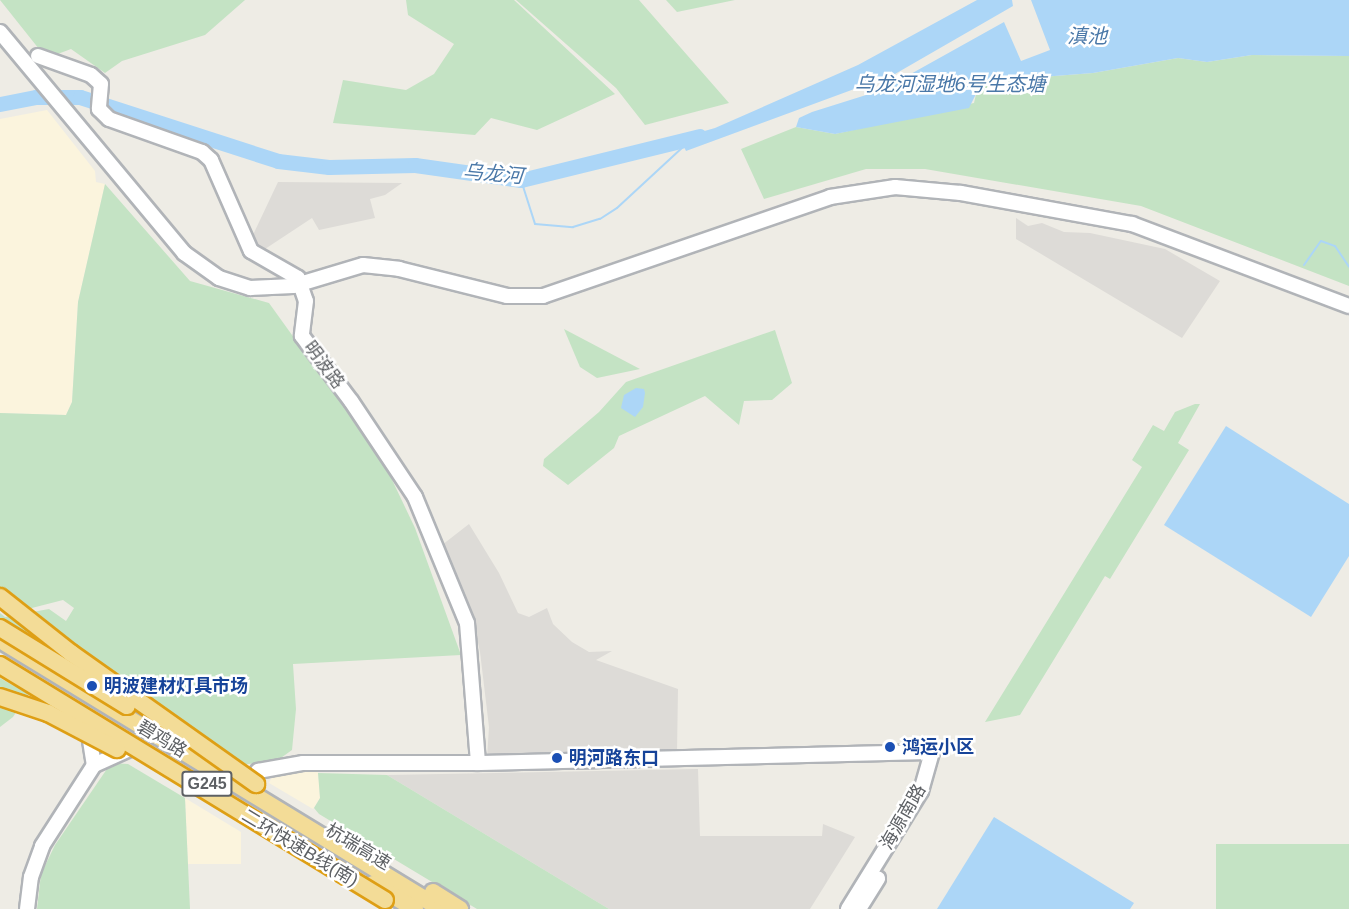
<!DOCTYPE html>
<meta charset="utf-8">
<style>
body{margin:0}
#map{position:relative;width:1349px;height:909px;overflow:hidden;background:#eeece5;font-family:Helvetica,"Noto Sans SC",sans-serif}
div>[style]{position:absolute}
.commercial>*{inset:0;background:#fbf4dd}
.industrial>*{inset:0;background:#dddbd7}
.green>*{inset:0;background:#c4e3c4;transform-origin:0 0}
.water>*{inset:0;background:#acd6f7}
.stream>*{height:2px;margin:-1px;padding:0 1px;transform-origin:1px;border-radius:1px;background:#acd6f7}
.river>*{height:15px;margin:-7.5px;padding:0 7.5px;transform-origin:7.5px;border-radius:7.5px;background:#acd6f7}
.roads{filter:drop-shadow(2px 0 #b1b4b8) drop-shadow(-2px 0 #b1b4b8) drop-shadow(0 2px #b1b4b8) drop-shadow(0 -2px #b1b4b8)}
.secondary>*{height:14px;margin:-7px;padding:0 7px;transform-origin:7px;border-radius:7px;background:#fff}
.highway>*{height:16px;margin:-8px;padding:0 8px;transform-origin:8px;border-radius:8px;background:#f3dc97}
.bridges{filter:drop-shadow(2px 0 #de9f15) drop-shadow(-2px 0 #de9f15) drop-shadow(0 2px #de9f15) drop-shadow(0 -2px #de9f15)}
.highway-bridge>*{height:16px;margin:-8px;padding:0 8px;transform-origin:8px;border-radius:8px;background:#f3dc97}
.dots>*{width:16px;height:16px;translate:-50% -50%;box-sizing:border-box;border:3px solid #fff;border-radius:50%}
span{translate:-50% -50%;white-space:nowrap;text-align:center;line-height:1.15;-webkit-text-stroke:5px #fff;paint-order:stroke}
.shield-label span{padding:2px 4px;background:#fff;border:2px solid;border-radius:4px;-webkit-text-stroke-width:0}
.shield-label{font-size:16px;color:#5d6064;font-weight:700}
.street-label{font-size:18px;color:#5d6064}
.transit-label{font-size:18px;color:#164399;font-weight:700}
.left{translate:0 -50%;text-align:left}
.water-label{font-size:20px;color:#4a78a8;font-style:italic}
</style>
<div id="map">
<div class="commercial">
<div style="clip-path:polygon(47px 110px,95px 171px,96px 182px,105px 184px,78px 302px,72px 402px,66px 415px,0 413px,0 119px)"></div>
<div style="clip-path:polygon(318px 770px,320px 798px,313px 809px,269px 783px,272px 777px)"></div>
<div style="clip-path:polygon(185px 798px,241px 832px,241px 864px,188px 864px)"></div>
</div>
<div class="industrial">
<div style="clip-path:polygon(278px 182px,402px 183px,385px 195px,370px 199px,375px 218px,319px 230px,312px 218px,262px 251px,251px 239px)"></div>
<div style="clip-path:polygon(1016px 218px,1028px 226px,1042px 223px,1064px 232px,1090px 233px,1165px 249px,1220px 281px,1182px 338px,1016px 239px)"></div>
<div style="clip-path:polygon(469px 524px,499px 573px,518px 613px,529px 617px,547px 608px,553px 624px,572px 642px,589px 652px,612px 651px,596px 660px,678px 689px,677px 752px,487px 758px,489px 727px,480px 652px,475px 629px,442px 545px)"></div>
<div style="clip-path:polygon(698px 769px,700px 836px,822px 836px,823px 824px,855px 837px,810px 909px,609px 909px,387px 775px)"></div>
</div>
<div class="green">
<div style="clip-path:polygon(0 0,245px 0,205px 35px,122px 61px,105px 73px,71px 49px,55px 55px,39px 49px)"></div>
<div style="clip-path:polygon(406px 0,514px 0,615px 94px,537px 130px,491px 118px,475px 135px,333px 123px,343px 80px,406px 90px,434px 74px,454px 44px,408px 15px)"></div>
<div style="clip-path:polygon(516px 0,639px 0,729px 103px,645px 125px,616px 88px)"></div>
<div style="clip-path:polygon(666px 0,735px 0,677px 12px)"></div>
<div style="clip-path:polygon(1252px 55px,1349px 56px,1349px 286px,1141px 206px,925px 169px,866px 169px,764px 199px,741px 149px,796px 127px,835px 134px,974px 103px,977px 90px,992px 81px,1093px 73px,1178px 58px,1207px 62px)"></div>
<div style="clip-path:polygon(105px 184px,190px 281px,269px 303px,384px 463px,415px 528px,461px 655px,293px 664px,296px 709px,292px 750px,278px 760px,242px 765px,0 618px,0 613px,5px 617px,49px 609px,66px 621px,74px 608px,63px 600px,24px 610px,0 590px,0 413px,66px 415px,72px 402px,78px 302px)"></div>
<div style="clip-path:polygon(564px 329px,640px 369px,597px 378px,580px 367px)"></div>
<div style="clip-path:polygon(775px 330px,792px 383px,772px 400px,744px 401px,739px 425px,705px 396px,619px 436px,614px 448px,568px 485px,543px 466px,544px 459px,599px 412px,626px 382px)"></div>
<div style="clip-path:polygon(1195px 404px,1200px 404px,1178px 443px,1189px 450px,1110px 579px,1105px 576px,1020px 715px,985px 722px,1142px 467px,1132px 460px,1153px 425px,1164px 431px,1175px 412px)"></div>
<div style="clip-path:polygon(0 678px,28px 694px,13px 717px,0 727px)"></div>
<div style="clip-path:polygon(111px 763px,128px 764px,185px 798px,190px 909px,37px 909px,41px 874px,55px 845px)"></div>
<div style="clip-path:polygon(318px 773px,387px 775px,609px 909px,477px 909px,319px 814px,314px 808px,320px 798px)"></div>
<div style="left:1349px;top:844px;width:65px;height:133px;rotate:90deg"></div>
</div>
<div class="water">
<div style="clip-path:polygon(977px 0,1012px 0,1013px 6px,895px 74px,686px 151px,680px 138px,715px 128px,858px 65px)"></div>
<div style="clip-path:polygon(1031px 0,1349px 0,1349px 56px,1252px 55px,1207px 62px,1178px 58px,1093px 73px,992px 81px,978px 90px,969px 108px,835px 134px,796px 127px,799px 118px,812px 112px,882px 90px,1004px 22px,1021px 61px,1050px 50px)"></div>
<div style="clip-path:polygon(636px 388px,644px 389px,645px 393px,643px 407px,635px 417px,621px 408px,624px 395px)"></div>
<div style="clip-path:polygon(1226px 426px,1349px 504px,1349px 556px,1311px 617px,1164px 525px)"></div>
<div style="clip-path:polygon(994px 817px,1134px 903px,1130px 909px,937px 909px)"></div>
</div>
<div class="stream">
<div style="left:521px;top:180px;width:46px;rotate:72.3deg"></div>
<div style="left:535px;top:224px;width:38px;rotate:5deg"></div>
<div style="left:573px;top:227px;width:28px;rotate:-17deg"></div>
<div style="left:600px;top:219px;width:20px;rotate:-33deg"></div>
<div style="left:617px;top:208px;width:91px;rotate:-42.8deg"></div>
<div style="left:1304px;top:265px;width:29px;rotate:-55deg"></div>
<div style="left:1321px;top:241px;width:15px;rotate:20deg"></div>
<div style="left:1335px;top:246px;width:25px;rotate:56deg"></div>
</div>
<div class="river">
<div style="left:0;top:104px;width:37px;rotate:-11deg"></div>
<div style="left:36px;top:97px;width:44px"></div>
<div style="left:80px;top:97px;width:208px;rotate:17.9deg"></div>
<div style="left:278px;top:161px;width:51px;rotate:6.7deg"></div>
<div style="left:329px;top:167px;width:86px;rotate:-1.3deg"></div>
<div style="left:415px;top:165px;width:107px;rotate:8.1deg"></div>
<div style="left:521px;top:180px;width:184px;rotate:-13.8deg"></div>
</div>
<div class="roads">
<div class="secondary">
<div style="left:0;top:32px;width:288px;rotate:50.2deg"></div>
<div style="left:184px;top:253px;width:43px;rotate:35.5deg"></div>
<div style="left:219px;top:278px;width:33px;rotate:18deg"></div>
<div style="left:250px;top:288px;width:43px;rotate:-2.7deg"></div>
<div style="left:293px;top:286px;width:73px;rotate:-16.7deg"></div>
<div style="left:363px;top:265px;width:36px;rotate:6deg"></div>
<div style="left:399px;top:269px;width:111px;rotate:14deg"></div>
<div style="left:507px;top:296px;width:36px"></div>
<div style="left:543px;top:296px;width:304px;rotate:-19deg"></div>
<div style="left:830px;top:197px;width:66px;rotate:-8.7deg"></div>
<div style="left:895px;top:187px;width:66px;rotate:5.2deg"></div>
<div style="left:961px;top:193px;width:174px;rotate:10.3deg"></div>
<div style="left:1132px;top:224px;width:232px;rotate:20.7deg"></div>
<div style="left:38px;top:56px;width:56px;rotate:19.7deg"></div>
<div style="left:91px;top:75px;width:13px;rotate:42deg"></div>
<div style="left:101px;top:84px;width:25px;rotate:95deg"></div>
<div style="left:99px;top:109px;width:14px;rotate:45deg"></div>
<div style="left:109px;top:119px;width:99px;rotate:19.5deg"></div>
<div style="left:202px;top:152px;width:12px;rotate:42deg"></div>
<div style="left:211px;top:160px;width:99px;rotate:66.3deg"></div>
<div style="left:251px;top:251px;width:54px;rotate:29.9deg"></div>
<div style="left:298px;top:278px;width:24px;rotate:71deg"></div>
<div style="left:306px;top:301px;width:35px;rotate:97deg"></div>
<div style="left:302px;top:336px;width:81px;rotate:53deg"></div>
<div style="left:351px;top:401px;width:115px;rotate:56.3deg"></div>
<div style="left:415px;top:497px;width:136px;rotate:67.6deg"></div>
<div style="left:467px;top:623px;width:140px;rotate:85.5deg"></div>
<div style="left:88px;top:728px;width:37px;rotate:81deg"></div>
<div style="left:246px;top:789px;width:22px;rotate:-56deg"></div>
<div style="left:258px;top:771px;width:46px;rotate:-10.1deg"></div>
<div style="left:303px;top:763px;width:175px"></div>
<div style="left:478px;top:763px;width:454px;rotate:-1.4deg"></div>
<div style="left:27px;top:909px;width:32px;rotate:-83deg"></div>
<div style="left:31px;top:877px;width:33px;rotate:-70deg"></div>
<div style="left:42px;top:846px;width:96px;rotate:-57.3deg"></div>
<div style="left:94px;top:765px;width:37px;rotate:-24deg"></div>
<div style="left:848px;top:909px;width:139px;rotate:-58.3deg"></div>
<div style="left:921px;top:791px;width:41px;rotate:-74.2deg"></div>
<div style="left:859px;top:909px;width:36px;rotate:-58deg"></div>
</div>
<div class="highway">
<div style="left:5px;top:643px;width:511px;rotate:31.39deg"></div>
<div style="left:373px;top:884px;width:49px;rotate:30.8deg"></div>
<div style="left:433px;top:892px;width:32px;rotate:32deg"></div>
</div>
</div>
<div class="bridges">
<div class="highway-bridge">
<div style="left:0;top:597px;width:90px;rotate:38.3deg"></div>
<div style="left:71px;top:653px;width:227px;rotate:35.3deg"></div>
<div style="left:0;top:628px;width:149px;rotate:31.6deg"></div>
<div style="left:0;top:665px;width:451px;rotate:31.4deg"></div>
<div style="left:0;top:697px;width:51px;rotate:18.4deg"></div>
<div style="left:48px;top:713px;width:78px;rotate:27.6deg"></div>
</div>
</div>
<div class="dots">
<div style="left:92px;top:686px;background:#1a4fb4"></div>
<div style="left:890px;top:747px;background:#1a4fb4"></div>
<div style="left:557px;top:758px;background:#1a4fb4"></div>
</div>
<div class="shield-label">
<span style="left:207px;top:784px">G245</span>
</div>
<div class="street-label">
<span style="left:324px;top:365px;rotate:53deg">明波路</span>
<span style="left:162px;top:739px;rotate:31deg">碧鸡路</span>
<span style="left:903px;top:817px;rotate:-60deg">海源南路</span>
<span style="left:358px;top:847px;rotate:31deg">杭瑞高速</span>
<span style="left:300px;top:848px;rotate:31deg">二环快速B线(南)</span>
</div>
<div class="transit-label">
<span class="left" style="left:104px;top:686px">明波建材灯具市场</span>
<span class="left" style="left:902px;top:747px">鸿运小区</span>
<span class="left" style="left:569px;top:758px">明河路东口</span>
</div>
<div class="water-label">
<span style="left:1087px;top:36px">滇池</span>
<span style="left:950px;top:84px">乌龙河湿地6号生态塘</span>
<span style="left:493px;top:174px;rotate:5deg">乌龙河</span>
</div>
</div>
